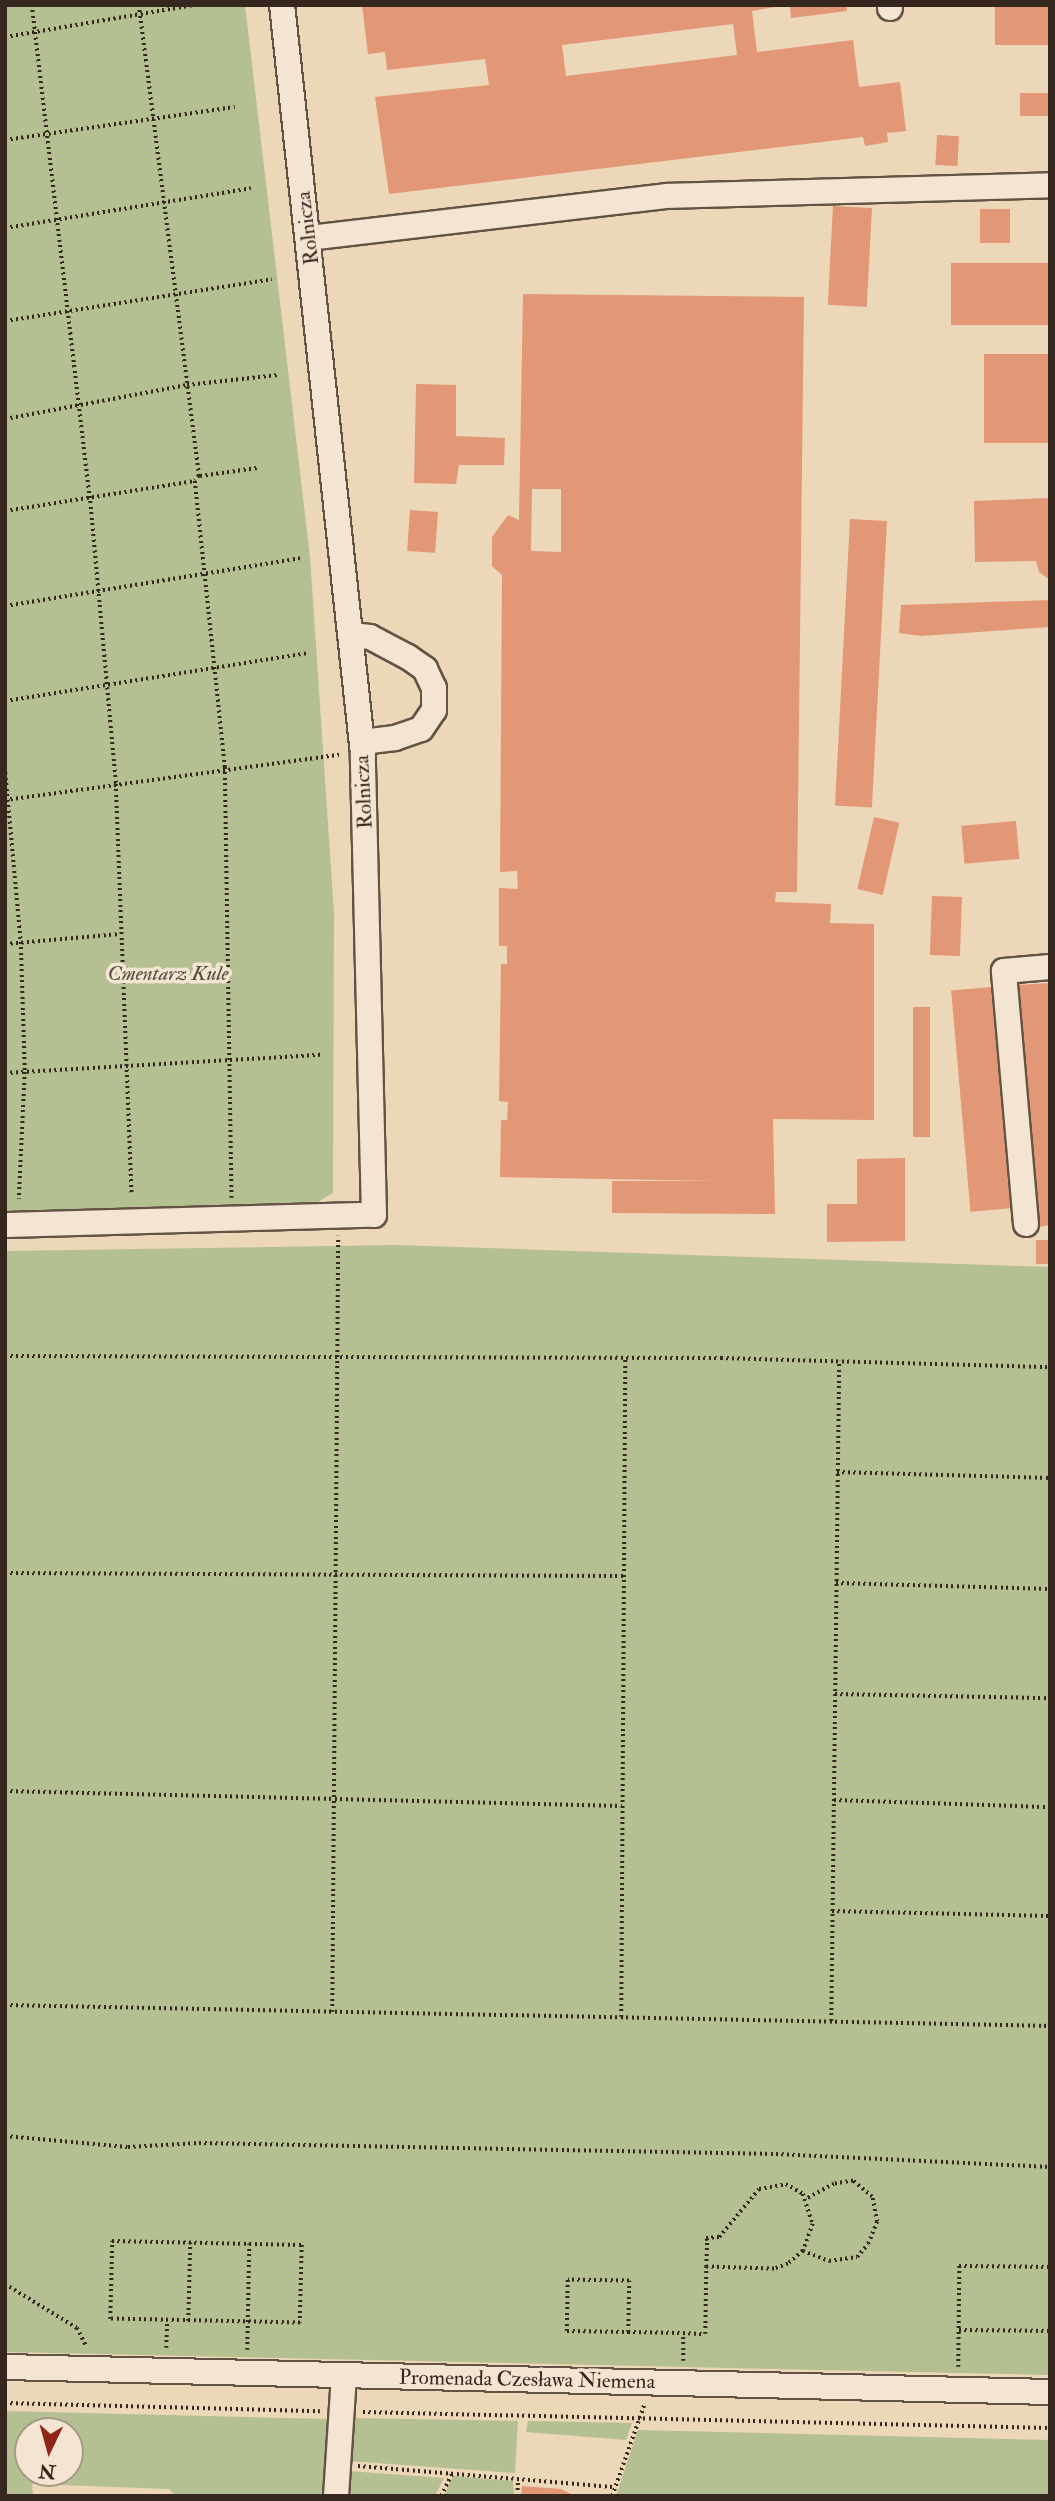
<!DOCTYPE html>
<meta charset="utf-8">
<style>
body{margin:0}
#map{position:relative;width:1055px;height:2501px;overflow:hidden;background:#ecd7b8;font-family:"IM FELL Double Pica",serif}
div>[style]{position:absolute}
.green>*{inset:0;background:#b4bf92}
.building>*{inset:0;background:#e29776;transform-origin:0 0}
.path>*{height:3.5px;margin-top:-1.75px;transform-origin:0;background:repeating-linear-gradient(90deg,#35271e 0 2px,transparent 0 5.5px)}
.roads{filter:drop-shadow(2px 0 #635344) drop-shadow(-2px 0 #635344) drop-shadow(0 2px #635344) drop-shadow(0 -2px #635344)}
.minor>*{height:24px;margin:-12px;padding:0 12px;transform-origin:12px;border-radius:12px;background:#f3e5d1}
span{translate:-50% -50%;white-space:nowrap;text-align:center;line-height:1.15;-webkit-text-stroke:7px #f3e5d1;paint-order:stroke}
.street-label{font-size:21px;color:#35271e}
.park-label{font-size:21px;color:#554d3b;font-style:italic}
.frame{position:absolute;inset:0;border:7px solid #35271e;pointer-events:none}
.north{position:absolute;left:14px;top:2417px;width:70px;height:70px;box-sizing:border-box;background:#f3e5d1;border:2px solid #a79989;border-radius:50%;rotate:185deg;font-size:19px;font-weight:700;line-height:28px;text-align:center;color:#35271e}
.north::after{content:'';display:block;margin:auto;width:24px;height:32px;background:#8f2418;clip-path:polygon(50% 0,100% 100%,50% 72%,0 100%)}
</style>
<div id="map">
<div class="green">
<div style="clip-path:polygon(5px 5px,245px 5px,310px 557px,334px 913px,333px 1193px,318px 1202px,5px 1213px)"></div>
<div style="clip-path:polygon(396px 1245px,1050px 1267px,1050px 2375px,5px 2352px,5px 1251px)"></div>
<div style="clip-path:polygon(evenodd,5px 2411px,330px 2419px,326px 2496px,175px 2496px,169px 2489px,32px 2484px,33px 2496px,5px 2496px,5px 2411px,28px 2431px,70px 2431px,70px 2473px,28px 2473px,28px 2431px)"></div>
<div style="clip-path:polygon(350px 2418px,518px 2421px,515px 2473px,349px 2461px)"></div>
<div style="clip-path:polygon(528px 2421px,632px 2423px,626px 2440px,526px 2432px)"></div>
<div style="clip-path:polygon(638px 2430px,1050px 2440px,1050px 2496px,616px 2496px)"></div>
<div style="clip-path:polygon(348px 2471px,444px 2478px,435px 2496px,348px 2496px)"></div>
<div style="clip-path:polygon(453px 2476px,513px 2481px,514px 2496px,444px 2496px)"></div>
</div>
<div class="building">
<div style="clip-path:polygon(evenodd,362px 5px,787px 5px,752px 11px,757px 52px,853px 40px,859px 87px,900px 82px,906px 131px,887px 133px,888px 142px,865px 146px,863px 137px,389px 194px,375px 97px,489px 85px,485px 59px,387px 70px,385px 52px,368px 54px,362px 5px,733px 24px,737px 55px,566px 76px,562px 45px,733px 24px)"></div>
<div style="clip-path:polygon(790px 5px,846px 5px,847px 11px,791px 18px)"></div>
<div style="left:995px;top:5px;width:55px;height:40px"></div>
<div style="left:1050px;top:93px;width:23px;height:30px;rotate:90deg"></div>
<div style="left:937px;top:135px;width:22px;height:30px;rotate:3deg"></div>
<div style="left:833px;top:206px;width:39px;height:99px;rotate:3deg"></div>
<div style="left:980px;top:209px;width:30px;height:34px"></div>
<div style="left:1050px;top:263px;width:62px;height:99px;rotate:90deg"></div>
<div style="clip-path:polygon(evenodd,523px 294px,804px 297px,797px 892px,776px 892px,775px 902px,831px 904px,830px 923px,874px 924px,874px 1120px,773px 1119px,775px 1214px,612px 1213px,612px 1181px,717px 1181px,500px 1177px,501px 1120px,507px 1120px,508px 1102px,499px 1101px,501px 964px,507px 964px,507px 946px,499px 946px,499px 888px,518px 889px,517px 871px,500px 872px,502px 575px,492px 566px,492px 537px,508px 515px,519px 520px,523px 294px,532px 489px,561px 489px,561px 552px,531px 551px,532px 489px)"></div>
<div style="left:1050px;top:354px;width:89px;height:66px;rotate:90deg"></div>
<div style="clip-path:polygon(416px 384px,456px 385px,456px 436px,505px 438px,504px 465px,459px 465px,456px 484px,414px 483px)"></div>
<div style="clip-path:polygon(1050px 498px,1050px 580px,1039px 572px,1036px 561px,975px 562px,974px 501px)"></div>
<div style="left:410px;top:510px;width:28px;height:41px;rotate:4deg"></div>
<div style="left:850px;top:519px;width:37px;height:287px;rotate:3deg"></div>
<div style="clip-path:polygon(1050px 600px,1050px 627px,921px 636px,899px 633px,901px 605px)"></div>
<div style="left:874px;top:817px;width:26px;height:74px;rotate:13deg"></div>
<div style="left:1016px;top:821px;width:38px;height:55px;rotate:85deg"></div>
<div style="left:932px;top:896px;width:30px;height:59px;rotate:2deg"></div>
<div style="clip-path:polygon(1050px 983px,1050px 1225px,1038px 1227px,1018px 985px)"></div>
<div style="left:991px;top:987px;width:222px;height:40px;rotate:85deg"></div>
<div style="left:913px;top:1007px;width:17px;height:130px"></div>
<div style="clip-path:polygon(905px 1158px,905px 1241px,827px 1242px,827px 1204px,857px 1204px,857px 1159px)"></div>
<div style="left:1036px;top:1240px;width:14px;height:24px"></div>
<div style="clip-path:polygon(522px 2486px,561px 2489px,575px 2496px,521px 2496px)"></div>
</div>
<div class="path">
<div style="left:32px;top:5px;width:494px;rotate:83.3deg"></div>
<div style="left:90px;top:496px;width:289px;rotate:84.8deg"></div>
<div style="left:116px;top:784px;width:410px;rotate:87.8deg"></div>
<div style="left:139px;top:5px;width:475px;rotate:82.7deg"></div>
<div style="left:199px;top:476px;width:6px;rotate:129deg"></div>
<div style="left:195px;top:481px;width:288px;rotate:84deg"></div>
<div style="left:225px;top:767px;width:431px;rotate:89.1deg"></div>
<div style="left:5px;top:37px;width:193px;rotate:-9.6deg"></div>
<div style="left:5px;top:140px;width:232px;rotate:-8.2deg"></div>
<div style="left:5px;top:228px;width:249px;rotate:-9.2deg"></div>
<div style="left:5px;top:321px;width:270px;rotate:-8.9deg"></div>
<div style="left:5px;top:419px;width:185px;rotate:-10.6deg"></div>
<div style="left:187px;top:385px;width:92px;rotate:-6.3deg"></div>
<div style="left:200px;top:476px;width:58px;rotate:-8deg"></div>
<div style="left:5px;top:511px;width:192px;rotate:-9deg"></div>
<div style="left:5px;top:606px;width:301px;rotate:-9.2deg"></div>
<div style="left:5px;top:701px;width:306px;rotate:-9deg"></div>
<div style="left:5px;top:767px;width:176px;rotate:84.8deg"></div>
<div style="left:21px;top:942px;width:130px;rotate:88.2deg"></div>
<div style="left:25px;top:1072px;width:127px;rotate:92.7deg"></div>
<div style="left:5px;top:800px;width:337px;rotate:-7.7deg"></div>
<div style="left:5px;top:944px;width:115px;rotate:-5deg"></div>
<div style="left:5px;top:1073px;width:316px;rotate:-3.3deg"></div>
<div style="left:5px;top:1356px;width:716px;rotate:0.16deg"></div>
<div style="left:721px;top:1358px;width:329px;rotate:1.6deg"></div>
<div style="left:837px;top:1472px;width:213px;rotate:1.6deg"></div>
<div style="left:5px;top:1573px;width:618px;rotate:0.28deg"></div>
<div style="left:836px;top:1583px;width:214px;rotate:1.6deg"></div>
<div style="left:835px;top:1694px;width:215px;rotate:1.1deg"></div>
<div style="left:5px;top:1791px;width:617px;rotate:1.39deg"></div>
<div style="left:834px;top:1800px;width:216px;rotate:1.9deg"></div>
<div style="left:832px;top:1911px;width:218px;rotate:1.3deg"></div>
<div style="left:5px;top:2005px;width:1045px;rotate:1.15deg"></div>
<div style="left:332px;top:2012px;width:776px;rotate:-89.56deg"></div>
<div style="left:621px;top:2017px;width:659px;rotate:-89.65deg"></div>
<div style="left:831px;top:2021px;width:660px;rotate:-89.31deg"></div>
<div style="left:5px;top:2136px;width:123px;rotate:5.1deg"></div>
<div style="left:128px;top:2147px;width:71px;rotate:-3.2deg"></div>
<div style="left:199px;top:2143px;width:577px;rotate:1.09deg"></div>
<div style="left:776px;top:2154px;width:274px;rotate:2.7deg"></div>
<div style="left:112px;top:2241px;width:190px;rotate:1.2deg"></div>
<div style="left:302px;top:2245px;width:78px;rotate:91.5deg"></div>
<div style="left:300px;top:2323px;width:190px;rotate:-178.8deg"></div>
<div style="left:110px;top:2319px;width:78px;rotate:-88.5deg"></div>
<div style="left:803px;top:2251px;width:28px;rotate:21deg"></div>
<div style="left:829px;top:2261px;width:28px;rotate:-8deg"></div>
<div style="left:857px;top:2257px;width:17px;rotate:-50deg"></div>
<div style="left:868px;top:2244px;width:24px;rotate:-68deg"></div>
<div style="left:877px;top:2222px;width:25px;rotate:-101deg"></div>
<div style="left:872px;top:2197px;width:25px;rotate:-140deg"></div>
<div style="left:853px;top:2181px;width:19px;rotate:171deg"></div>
<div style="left:834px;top:2184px;width:31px;rotate:151deg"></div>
<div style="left:5px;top:2284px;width:84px;rotate:31.4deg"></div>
<div style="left:77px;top:2328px;width:20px;rotate:63deg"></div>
<div style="left:188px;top:2321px;width:78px;rotate:-88.5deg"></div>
<div style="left:959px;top:2330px;width:91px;rotate:0.6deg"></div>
<div style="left:628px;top:2332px;width:51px;rotate:-88.9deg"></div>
<div style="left:629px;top:2281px;width:61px;rotate:-179.1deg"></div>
<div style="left:568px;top:2280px;width:51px;rotate:91.1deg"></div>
<div style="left:567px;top:2331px;width:61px;rotate:0.9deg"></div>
<div style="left:628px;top:2332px;width:55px;rotate:1deg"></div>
<div style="left:683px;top:2333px;width:22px;rotate:3deg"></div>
<div style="left:705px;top:2334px;width:67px;rotate:-89.1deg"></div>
<div style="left:706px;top:2267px;width:26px;rotate:-88deg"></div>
<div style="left:707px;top:2241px;width:3px;rotate:-108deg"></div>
<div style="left:706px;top:2238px;width:13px;rotate:-4deg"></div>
<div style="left:719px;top:2237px;width:62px;rotate:-50.2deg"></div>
<div style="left:759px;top:2189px;width:27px;rotate:-10deg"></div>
<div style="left:786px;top:2184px;width:20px;rotate:30deg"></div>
<div style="left:803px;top:2194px;width:32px;rotate:72deg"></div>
<div style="left:813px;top:2224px;width:29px;rotate:110deg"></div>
<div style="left:803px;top:2251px;width:20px;rotate:139deg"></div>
<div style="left:788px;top:2264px;width:15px;rotate:160deg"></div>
<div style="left:774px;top:2269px;width:68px;rotate:-178.3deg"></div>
<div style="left:166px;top:2348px;width:27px;rotate:-88deg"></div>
<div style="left:247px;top:2350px;width:106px;rotate:-88.9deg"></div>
<div style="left:683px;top:2361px;width:27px;rotate:-90deg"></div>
<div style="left:958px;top:2367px;width:101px;rotate:-89.4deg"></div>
<div style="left:959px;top:2266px;width:91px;rotate:0.6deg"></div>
<div style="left:5px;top:2403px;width:315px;rotate:1.5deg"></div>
<div style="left:363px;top:2412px;width:687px;rotate:1.33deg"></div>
<div style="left:358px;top:2466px;width:258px;rotate:4.7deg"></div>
<div style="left:441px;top:2496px;width:25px;rotate:-64deg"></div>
<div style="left:517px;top:2496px;width:17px;rotate:-87deg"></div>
<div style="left:612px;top:2496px;width:96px;rotate:-70.6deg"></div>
</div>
<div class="roads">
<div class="minor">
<div style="left:890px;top:5px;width:3px;rotate:90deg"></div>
<div style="left:309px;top:238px;width:360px;rotate:-6.7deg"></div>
<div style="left:667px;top:196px;width:383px;rotate:-1.6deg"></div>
<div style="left:352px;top:635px;width:18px;rotate:6deg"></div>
<div style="left:370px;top:637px;width:43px;rotate:27.8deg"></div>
<div style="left:408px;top:657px;width:21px;rotate:35deg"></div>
<div style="left:425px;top:669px;width:21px;rotate:65deg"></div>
<div style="left:434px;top:688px;width:22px;rotate:90deg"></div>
<div style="left:434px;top:710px;width:23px;rotate:124deg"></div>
<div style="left:421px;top:729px;width:28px;rotate:161deg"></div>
<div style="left:395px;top:738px;width:33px;rotate:173deg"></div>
<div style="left:1026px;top:1224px;width:254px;rotate:-95deg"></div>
<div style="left:1004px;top:971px;width:46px;rotate:-5deg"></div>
<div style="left:5px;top:1225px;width:369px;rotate:-1.6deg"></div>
<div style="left:374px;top:1215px;width:461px;rotate:-91.4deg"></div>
<div style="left:363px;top:754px;width:753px;rotate:-96.17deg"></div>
<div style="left:5px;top:2367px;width:1045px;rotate:1.37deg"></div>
<div style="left:336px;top:2496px;width:120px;rotate:-86.2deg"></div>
</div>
</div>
<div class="street-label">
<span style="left:308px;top:228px;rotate:-97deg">Rolnicza</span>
<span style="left:364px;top:792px;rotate:-93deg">Rolnicza</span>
<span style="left:527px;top:2380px;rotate:1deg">Promenada Czesława Niemena</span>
</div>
<div class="park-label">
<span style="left:168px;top:974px">Cmentarz Kule</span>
</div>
<div class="frame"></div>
<div class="north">N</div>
</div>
